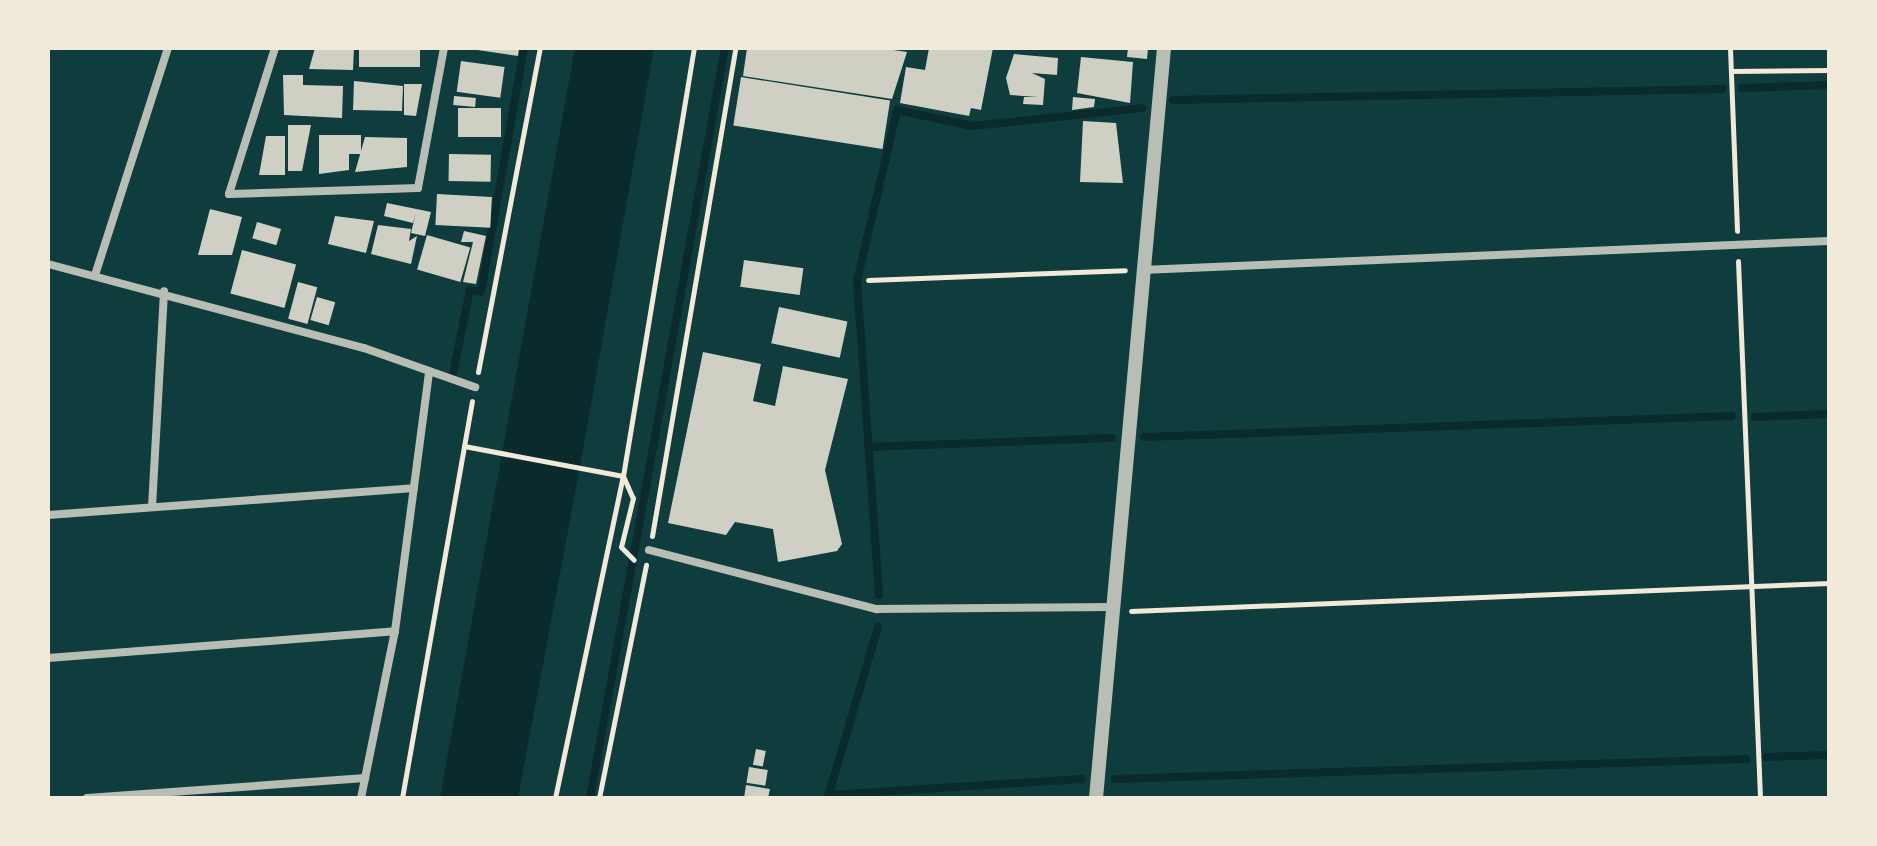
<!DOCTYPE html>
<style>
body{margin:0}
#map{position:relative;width:1877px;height:846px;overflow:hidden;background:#0f3d3e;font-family:Spectral,serif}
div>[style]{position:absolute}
.water>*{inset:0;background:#0a2a2b}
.stream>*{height:8px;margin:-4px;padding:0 4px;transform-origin:4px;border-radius:4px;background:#0a2a2b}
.building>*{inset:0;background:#cfcfc3;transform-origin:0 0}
.path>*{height:5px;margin:-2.5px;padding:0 2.5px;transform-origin:2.5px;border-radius:2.5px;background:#f1e9da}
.minor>*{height:8px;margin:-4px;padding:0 4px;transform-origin:4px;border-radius:4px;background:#b8beb3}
.tertiary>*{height:14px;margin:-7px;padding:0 7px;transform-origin:7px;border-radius:7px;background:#b8beb3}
span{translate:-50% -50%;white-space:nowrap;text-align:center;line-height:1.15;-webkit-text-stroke:8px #f1e9da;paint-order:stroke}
.frame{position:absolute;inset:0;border:50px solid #f1e9da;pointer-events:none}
</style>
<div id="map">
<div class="water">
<div style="clip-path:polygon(575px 48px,654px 48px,581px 461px,518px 798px,440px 798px)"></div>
</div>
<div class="stream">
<div style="left:1742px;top:88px;width:87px;rotate:-2deg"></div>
<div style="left:1173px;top:100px;width:550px;rotate:-1.15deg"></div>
<div style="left:453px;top:374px;width:86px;rotate:-78.6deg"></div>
<div style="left:470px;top:290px;width:11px;rotate:10deg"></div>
<div style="left:481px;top:292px;width:248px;rotate:-80deg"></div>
<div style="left:1755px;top:417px;width:74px;rotate:-2.3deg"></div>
<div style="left:1144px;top:437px;width:588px;rotate:-2.05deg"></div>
<div style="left:868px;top:447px;width:244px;rotate:-2.1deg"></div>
<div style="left:879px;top:595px;width:315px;rotate:-94deg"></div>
<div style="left:857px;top:281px;width:176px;rotate:-76.8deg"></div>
<div style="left:897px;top:110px;width:77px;rotate:12deg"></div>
<div style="left:972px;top:126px;width:171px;rotate:-6deg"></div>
<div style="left:1766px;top:757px;width:63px;rotate:-1.8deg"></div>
<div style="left:1115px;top:779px;width:632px;rotate:-1.81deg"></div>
<div style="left:829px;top:795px;width:253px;rotate:-3.6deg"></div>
<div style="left:828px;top:797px;width:177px;rotate:-73.6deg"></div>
<div style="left:590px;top:798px;width:762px;rotate:-79.8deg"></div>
</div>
<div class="building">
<div style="clip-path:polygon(315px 48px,354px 48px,353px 70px,309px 69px)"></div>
<div style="left:359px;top:48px;width:61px;height:19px"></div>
<div style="clip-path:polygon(464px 48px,519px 48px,518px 56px)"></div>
<div style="clip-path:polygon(747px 48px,880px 48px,907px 52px,892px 99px,743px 76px)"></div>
<div style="clip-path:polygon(929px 48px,993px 48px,981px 110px,971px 108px,969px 116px,900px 103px,906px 67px,925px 70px)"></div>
<div style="clip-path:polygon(1128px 48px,1148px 48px,1147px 59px,1127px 57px)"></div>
<div style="clip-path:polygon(1014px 54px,1058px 58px,1057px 75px,1032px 73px,1045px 79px,1043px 105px,1023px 104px,1024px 97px,1038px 97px,1010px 95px,1006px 78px)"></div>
<div style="clip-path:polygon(1081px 57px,1133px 62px,1130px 103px,1077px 93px)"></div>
<div style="left:461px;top:61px;width:44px;height:31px;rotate:8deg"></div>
<div style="clip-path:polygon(283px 75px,303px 75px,303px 85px,343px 86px,342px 118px,284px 115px)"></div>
<div style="left:741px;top:77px;width:151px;height:49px;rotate:9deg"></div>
<div style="clip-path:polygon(354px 81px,403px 86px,402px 111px,353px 110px)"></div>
<div style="clip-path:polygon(404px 84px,422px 84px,416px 116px,404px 115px)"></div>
<div style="left:454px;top:96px;width:22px;height:9px;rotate:5deg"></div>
<div style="clip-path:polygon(1073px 97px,1095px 99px,1094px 107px,1072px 110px)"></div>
<div style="left:501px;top:108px;width:29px;height:43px;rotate:90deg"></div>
<div style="clip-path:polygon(1083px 121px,1116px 123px,1123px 183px,1080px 182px)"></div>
<div style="clip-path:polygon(288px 125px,311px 125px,302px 171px,288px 171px)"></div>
<div style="clip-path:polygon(319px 135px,361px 135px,361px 154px,349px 154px,349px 170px,319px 174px)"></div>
<div style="clip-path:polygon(266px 136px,285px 136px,285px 175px,259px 175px)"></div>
<div style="clip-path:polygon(365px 137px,407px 138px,407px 167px,355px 172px)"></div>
<div style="left:449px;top:154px;width:42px;height:27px;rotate:1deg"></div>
<div style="left:437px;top:194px;width:55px;height:31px;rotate:3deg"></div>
<div style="clip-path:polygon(387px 203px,431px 212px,425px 236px,411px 233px,416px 212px,413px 223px,384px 216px)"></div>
<div style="clip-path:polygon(210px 209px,242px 217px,232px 255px,198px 255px)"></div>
<div style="clip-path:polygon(335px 216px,374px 221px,366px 253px,328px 244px)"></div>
<div style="left:257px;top:222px;width:25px;height:17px;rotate:16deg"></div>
<div style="clip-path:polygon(378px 225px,411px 229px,409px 241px,417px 236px,411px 264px,371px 254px)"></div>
<div style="clip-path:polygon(464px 231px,486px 236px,476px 284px,463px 282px,473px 242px,461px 242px)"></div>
<div style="left:427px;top:235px;width:45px;height:36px;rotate:16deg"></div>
<div style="left:242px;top:250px;width:56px;height:45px;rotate:15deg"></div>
<div style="left:744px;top:260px;width:60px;height:27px;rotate:8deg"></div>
<div style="left:298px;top:282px;width:20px;height:38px;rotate:15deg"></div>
<div style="left:317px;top:297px;width:19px;height:24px;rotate:16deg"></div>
<div style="left:779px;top:307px;width:70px;height:37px;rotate:12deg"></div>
<div style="clip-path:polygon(703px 352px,761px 364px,753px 401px,775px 406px,783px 366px,848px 379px,825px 470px,842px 544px,837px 551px,778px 562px,773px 529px,735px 522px,726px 535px,668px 523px)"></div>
<div style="left:756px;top:749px;width:10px;height:16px;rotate:11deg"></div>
<div style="left:749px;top:767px;width:19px;height:16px;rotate:9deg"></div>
<div style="clip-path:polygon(746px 785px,770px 789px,768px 798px,744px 798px)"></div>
</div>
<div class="path">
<div style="left:1730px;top:48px;width:183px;rotate:87.8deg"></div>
<div style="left:1731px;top:71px;width:98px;rotate:-0.6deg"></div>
<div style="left:1738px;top:261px;width:537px;rotate:87.65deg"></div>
<div style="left:868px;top:280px;width:257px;rotate:-2.2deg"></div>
<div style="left:478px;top:372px;width:330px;rotate:-79.2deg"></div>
<div style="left:464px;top:446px;width:162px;rotate:10.7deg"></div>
<div style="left:623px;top:476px;width:24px;rotate:66deg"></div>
<div style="left:633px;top:498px;width:50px;rotate:103.8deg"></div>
<div style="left:621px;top:547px;width:18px;rotate:45deg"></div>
<div style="left:652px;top:536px;width:495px;rotate:-80.3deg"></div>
<div style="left:1131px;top:611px;width:699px;rotate:-2.3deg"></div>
<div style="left:402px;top:798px;width:403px;rotate:-80deg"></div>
<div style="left:555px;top:798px;width:329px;rotate:-78.1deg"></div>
<div style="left:623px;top:476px;width:434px;rotate:-80.6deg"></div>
<div style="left:599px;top:798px;width:238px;rotate:-78.6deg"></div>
</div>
<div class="minor">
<div style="left:275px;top:48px;width:153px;rotate:107.5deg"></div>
<div style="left:229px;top:194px;width:189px;rotate:-1.8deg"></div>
<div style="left:418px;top:188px;width:142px;rotate:-79.5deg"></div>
<div style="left:48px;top:264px;width:327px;rotate:14.9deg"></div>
<div style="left:364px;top:348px;width:118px;rotate:19.4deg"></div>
<div style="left:1142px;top:270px;width:688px;rotate:-2.42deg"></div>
<div style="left:96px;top:272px;width:235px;rotate:-72.2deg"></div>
<div style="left:152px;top:507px;width:216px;rotate:-86.8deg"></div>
<div style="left:48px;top:515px;width:367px;rotate:-4.2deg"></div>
<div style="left:649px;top:550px;width:235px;rotate:14.6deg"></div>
<div style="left:876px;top:609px;width:237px;rotate:-0.5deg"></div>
<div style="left:48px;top:658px;width:348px;rotate:-4.4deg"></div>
<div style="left:87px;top:798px;width:279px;rotate:-4.1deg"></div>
<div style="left:361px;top:798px;width:170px;rotate:-78.5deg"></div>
<div style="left:395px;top:631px;width:262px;rotate:-82.5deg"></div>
</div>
<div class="tertiary">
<div style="left:1096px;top:798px;width:753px;rotate:-84.82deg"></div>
</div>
<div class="frame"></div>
</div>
